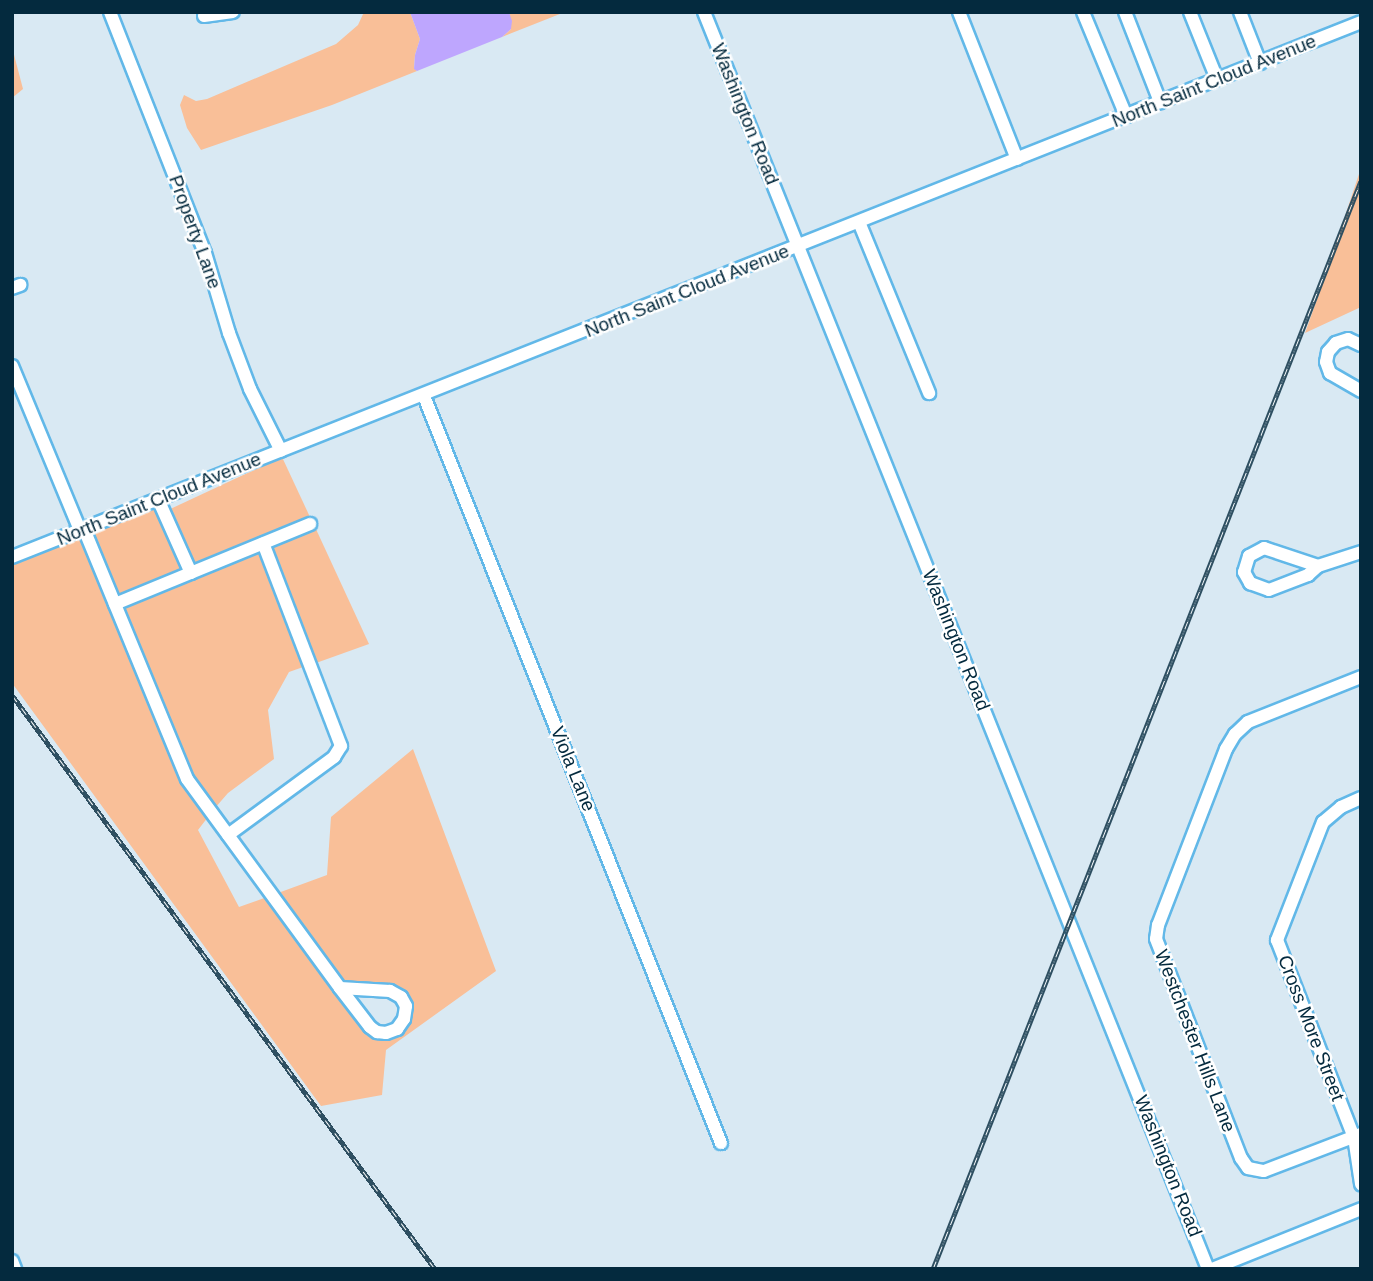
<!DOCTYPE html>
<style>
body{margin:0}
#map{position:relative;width:1373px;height:1281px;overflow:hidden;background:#d9e9f3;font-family:Arial,sans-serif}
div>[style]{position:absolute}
.green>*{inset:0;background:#f9bf98;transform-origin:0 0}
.water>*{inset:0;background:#bea6fe}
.roads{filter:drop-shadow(2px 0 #62b8e8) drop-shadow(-2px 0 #62b8e8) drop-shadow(0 2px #62b8e8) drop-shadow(0 -2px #62b8e8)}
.minor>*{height:12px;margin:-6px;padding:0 6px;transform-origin:6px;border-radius:6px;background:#fff}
.rail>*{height:5px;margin-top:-2.5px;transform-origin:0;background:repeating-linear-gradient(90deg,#fff 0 8px,#2e4f61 0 16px);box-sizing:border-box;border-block:2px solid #2e4f61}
span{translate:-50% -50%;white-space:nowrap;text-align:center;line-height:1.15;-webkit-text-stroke:5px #fff;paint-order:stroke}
.street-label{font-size:19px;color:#042a3e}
.frame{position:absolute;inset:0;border:14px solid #042a3e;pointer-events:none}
</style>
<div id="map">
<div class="green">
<div style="clip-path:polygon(364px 12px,410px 12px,420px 39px,415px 55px,414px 68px,417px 71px,332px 105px,201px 150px,187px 128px,180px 105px,184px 95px,196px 101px,207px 99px,336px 44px,358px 25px)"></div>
<div style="clip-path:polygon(509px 12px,565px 12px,502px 37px,511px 29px)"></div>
<div style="clip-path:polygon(12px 47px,23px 89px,12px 98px)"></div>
<div style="clip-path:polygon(1360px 171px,1361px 307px,1305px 333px,1320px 291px)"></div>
<div style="left:282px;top:457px;width:68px;height:125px;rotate:65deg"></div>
<div style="left:155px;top:506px;width:71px;height:69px;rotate:66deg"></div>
<div style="clip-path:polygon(315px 527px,369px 644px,316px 663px,270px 546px)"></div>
<div style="clip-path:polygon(81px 535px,178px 773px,208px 817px,198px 830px,239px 907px,267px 897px,334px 992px,385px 1038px,411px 1004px,343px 983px,278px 893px,327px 875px,331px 817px,413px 749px,496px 971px,386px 1050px,382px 1095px,321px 1106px,12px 683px,12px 564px)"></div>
<div style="clip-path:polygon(260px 550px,306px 666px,289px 672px,268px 710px,274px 759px,228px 793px,215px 808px,192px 776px,122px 607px)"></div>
</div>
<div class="water">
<div style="clip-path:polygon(410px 12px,509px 12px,512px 21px,511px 29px,502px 37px,417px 71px,414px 69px,415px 55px,420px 39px)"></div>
</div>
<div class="roads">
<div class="minor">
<div style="left:110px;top:12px;width:259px;rotate:68.5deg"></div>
<div style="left:205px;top:253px;width:84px;rotate:73.3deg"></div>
<div style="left:229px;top:333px;width:60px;rotate:69.4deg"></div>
<div style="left:250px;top:389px;width:69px;rotate:63.4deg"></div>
<div style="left:704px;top:12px;width:1354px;rotate:68.15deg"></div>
<div style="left:959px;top:12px;width:158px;rotate:68.5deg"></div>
<div style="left:1083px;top:12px;width:113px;rotate:67.5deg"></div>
<div style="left:1125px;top:12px;width:97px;rotate:68.7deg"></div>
<div style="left:1190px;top:12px;width:72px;rotate:68.1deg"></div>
<div style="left:1240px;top:12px;width:55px;rotate:68.6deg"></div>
<div style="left:204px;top:16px;width:29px;rotate:-8deg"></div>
<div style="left:859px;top:222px;width:185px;rotate:67.7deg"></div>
<div style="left:12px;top:288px;width:9px;rotate:-21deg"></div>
<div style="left:1361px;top:345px;width:14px;rotate:-155deg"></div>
<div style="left:1348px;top:339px;width:13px;rotate:162deg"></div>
<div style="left:1336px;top:343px;width:12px;rotate:132deg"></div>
<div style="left:1328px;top:352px;width:10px;rotate:101deg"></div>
<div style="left:1326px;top:362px;width:12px;rotate:70deg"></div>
<div style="left:1330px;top:373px;width:36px;rotate:30deg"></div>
<div style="left:12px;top:366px;width:178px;rotate:67.5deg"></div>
<div style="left:424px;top:396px;width:804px;rotate:68.32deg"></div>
<div style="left:158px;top:499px;width:81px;rotate:66deg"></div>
<div style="left:84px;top:529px;width:270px;rotate:67.6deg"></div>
<div style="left:187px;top:779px;width:259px;rotate:53.8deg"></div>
<div style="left:340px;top:988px;width:49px;rotate:52.4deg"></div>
<div style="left:370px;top:1027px;width:9px;rotate:36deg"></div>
<div style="left:377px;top:1032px;width:9px;rotate:6deg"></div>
<div style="left:386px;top:1033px;width:12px;rotate:-20deg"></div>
<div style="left:397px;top:1029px;width:12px;rotate:-55deg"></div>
<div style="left:404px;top:1019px;width:13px;rotate:-81deg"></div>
<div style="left:406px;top:1006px;width:10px;rotate:-119deg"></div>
<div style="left:401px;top:997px;width:13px;rotate:-151deg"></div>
<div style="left:390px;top:991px;width:50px;rotate:-176.6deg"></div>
<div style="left:12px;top:557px;width:1451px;rotate:-21.63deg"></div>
<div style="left:1318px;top:566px;width:57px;rotate:-161.6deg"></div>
<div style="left:1264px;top:548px;width:17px;rotate:152deg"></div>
<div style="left:1249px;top:556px;width:17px;rotate:107deg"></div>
<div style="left:1244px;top:572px;width:13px;rotate:61deg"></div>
<div style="left:1250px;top:583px;width:20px;rotate:20deg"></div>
<div style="left:1269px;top:590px;width:42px;rotate:-21deg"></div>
<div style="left:1308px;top:575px;width:13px;rotate:-42deg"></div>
<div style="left:1318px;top:566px;width:45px;rotate:-18deg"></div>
<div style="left:115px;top:604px;width:211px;rotate:-22.3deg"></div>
<div style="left:1361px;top:677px;width:122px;rotate:158.3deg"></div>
<div style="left:1248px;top:722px;width:18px;rotate:137deg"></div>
<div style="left:1235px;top:734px;width:17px;rotate:121deg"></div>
<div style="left:1226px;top:749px;width:189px;rotate:111.1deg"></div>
<div style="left:1158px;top:925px;width:14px;rotate:98deg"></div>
<div style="left:1156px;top:939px;width:235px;rotate:68.8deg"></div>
<div style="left:1241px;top:1158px;width:12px;rotate:55deg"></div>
<div style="left:1248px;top:1168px;width:16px;rotate:11deg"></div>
<div style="left:1264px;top:1171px;width:104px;rotate:-20.9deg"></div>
<div style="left:1361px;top:798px;width:22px;rotate:156deg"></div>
<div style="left:1341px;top:807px;width:23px;rotate:140deg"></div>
<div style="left:1323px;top:822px;width:127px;rotate:111.3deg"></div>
<div style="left:1277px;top:940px;width:212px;rotate:68.7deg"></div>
<div style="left:1354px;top:1137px;width:48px;rotate:81.5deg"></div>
<div style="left:228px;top:835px;width:132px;rotate:-36.3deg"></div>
<div style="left:334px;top:757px;width:13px;rotate:-58deg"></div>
<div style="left:341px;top:746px;width:217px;rotate:-111deg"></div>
<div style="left:12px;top:1261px;width:9px;rotate:69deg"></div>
<div style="left:1212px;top:1269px;width:161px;rotate:-21.9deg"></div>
</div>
</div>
<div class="rail">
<div style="left:12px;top:695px;width:713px;rotate:53.61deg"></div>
<div style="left:933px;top:1269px;width:1169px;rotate:-68.53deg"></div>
</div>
<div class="street-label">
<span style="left:1214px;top:81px;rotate:-22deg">North Saint Cloud Avenue</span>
<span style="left:745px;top:114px;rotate:68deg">Washington Road</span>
<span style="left:195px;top:232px;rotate:70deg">Property Lane</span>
<span style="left:687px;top:291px;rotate:-22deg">North Saint Cloud Avenue</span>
<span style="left:159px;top:499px;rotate:-22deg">North Saint Cloud Avenue</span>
<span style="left:956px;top:640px;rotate:68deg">Washington Road</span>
<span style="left:573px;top:769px;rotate:68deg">Viola Lane</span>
<span style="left:1311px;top:1028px;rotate:69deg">Cross More Street</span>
<span style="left:1195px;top:1041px;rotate:69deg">Westchester Hills Lane</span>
<span style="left:1168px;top:1166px;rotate:68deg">Washington Road</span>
</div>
<div class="frame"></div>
</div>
